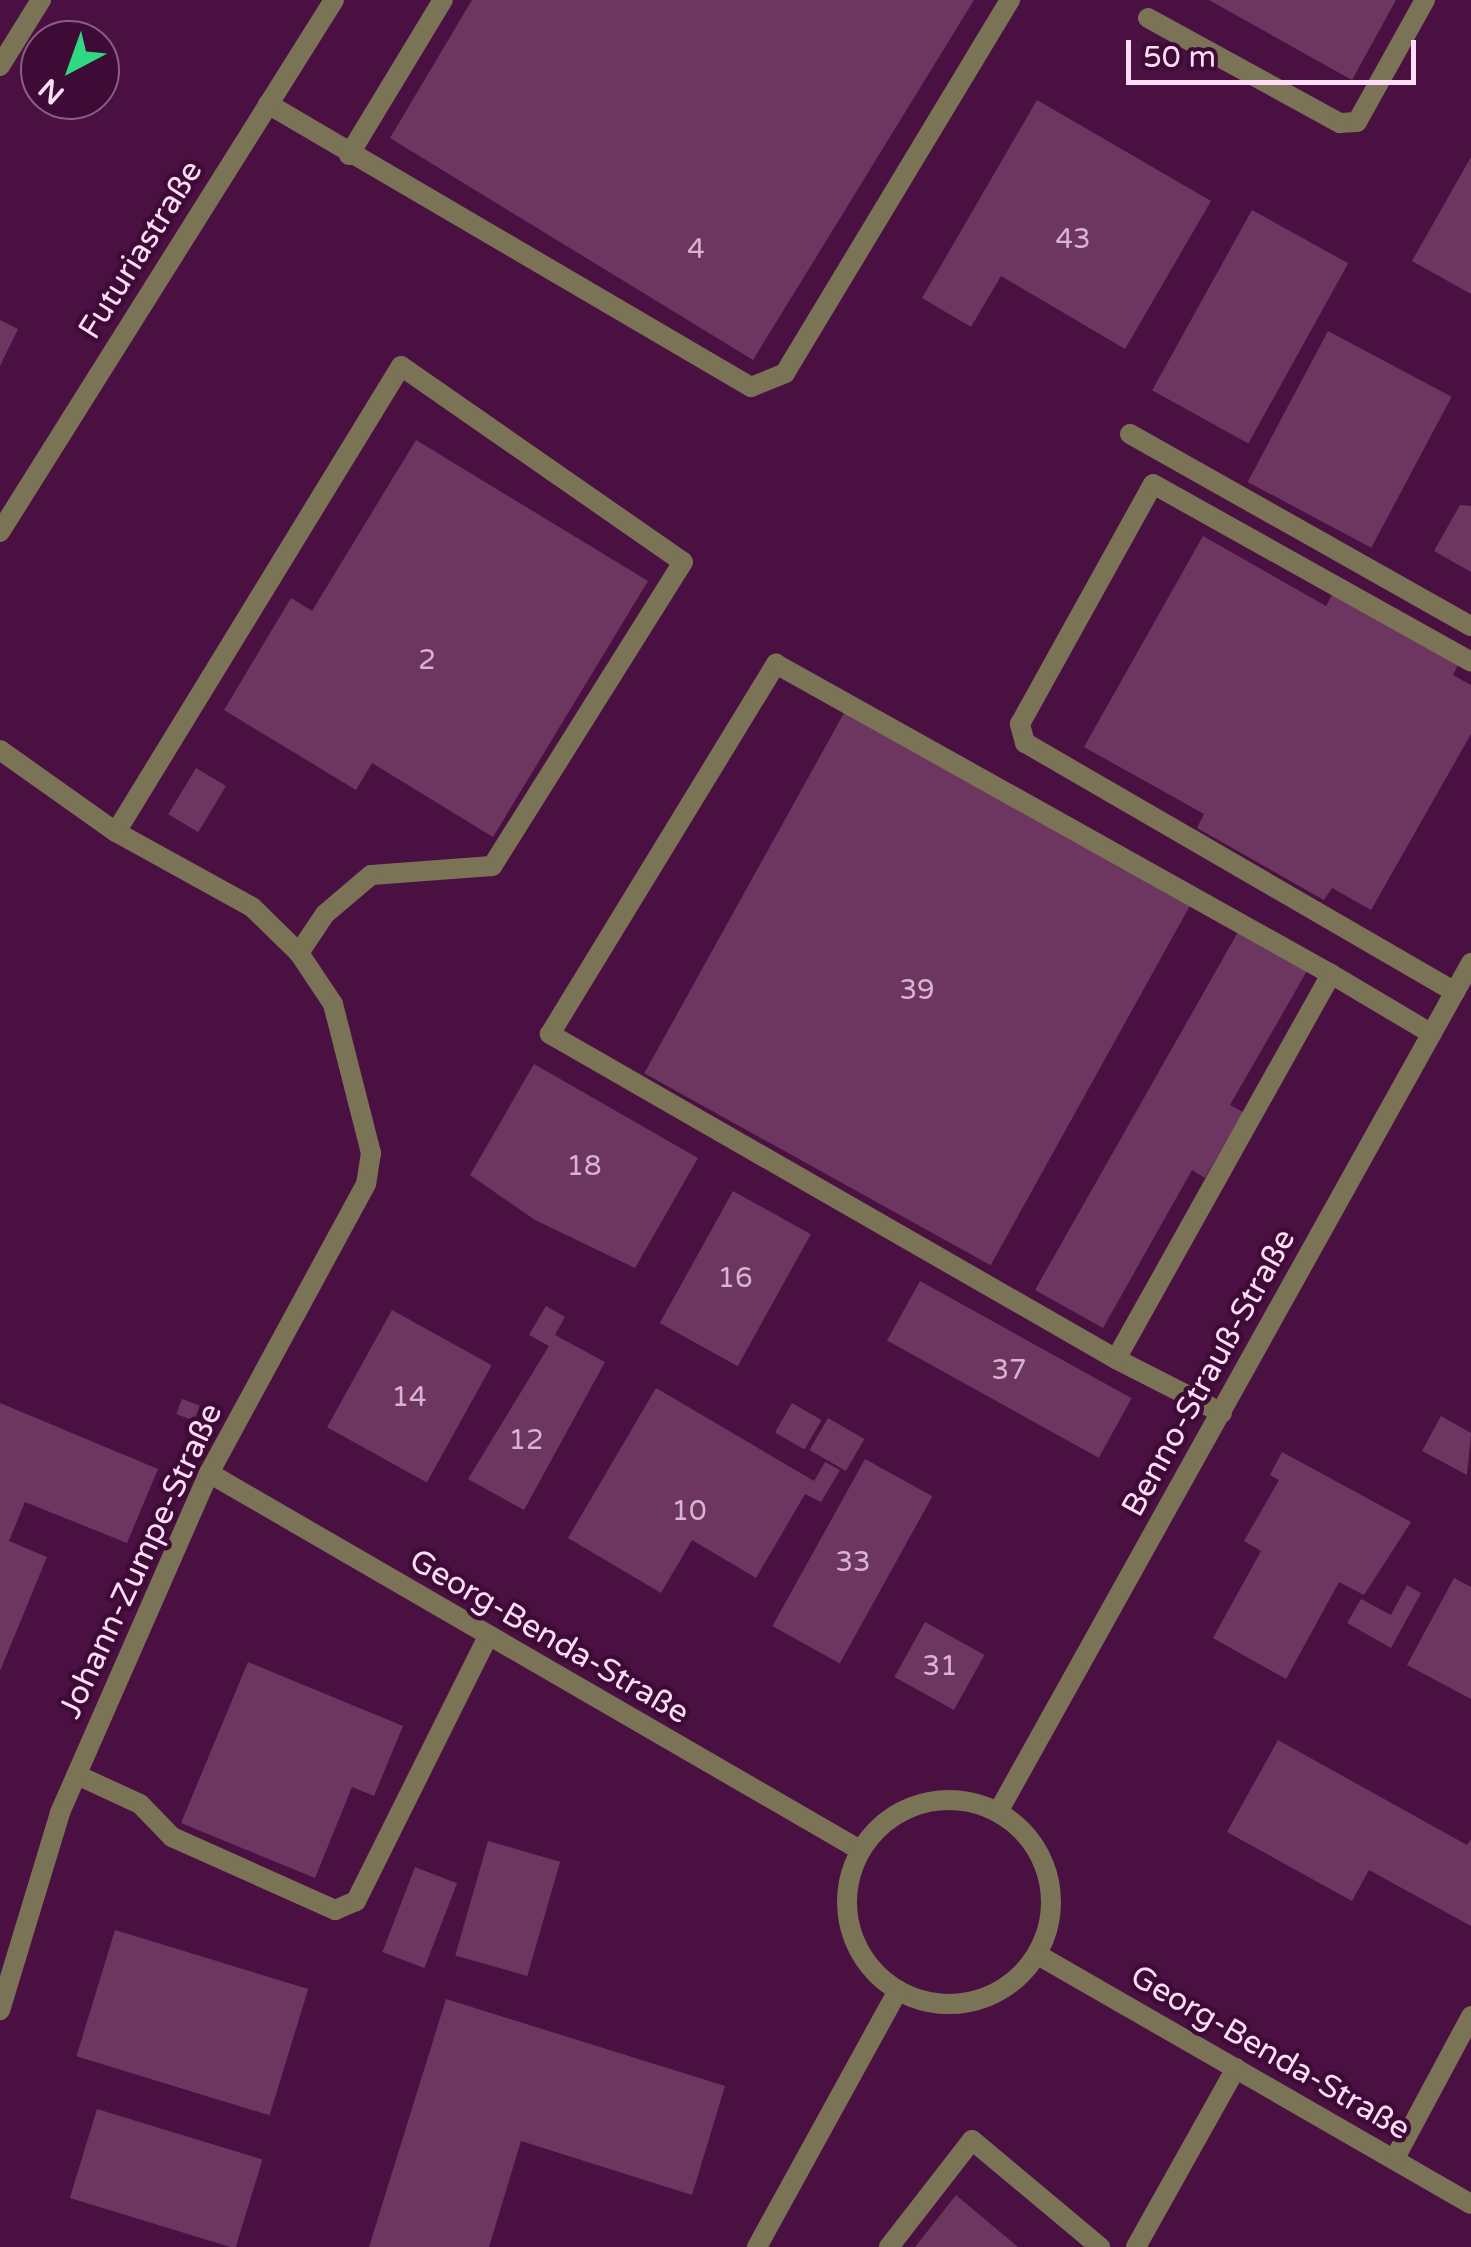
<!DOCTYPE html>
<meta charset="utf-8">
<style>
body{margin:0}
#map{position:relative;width:1471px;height:2247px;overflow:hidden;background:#3e0a36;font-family:"Varela Round",sans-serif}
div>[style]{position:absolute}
.built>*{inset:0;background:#4b1042}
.building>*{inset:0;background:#6c3661;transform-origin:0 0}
.lane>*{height:20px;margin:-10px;padding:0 10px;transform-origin:10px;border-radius:10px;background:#7a7355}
.street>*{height:20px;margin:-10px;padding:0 10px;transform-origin:10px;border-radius:10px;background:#7a7355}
.street>.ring{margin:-10px;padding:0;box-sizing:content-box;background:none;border:20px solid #7a7355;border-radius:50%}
span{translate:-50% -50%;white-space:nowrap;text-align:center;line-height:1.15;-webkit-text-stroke:9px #3e0a36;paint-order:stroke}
.number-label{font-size:28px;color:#dab3d1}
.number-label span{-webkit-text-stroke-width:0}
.street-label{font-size:32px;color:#feddf6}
.north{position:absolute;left:20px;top:20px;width:100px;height:100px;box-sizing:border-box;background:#3e0a36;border:2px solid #8b5e83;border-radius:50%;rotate:221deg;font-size:28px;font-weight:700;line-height:40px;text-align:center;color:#feddf6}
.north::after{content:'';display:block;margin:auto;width:35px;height:45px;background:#31d882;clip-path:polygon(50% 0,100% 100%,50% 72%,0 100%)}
.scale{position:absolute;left:1126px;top:40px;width:290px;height:45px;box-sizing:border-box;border:5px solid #feddf6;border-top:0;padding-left:12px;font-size:30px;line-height:35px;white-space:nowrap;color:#feddf6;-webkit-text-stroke:8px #3e0a36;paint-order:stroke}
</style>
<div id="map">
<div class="built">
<div style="clip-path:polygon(evenodd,0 0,1471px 0,1471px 2247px,0 2247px,0 0,40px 40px,100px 40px,100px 100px,40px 100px,40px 40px)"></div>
</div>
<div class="building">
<div style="clip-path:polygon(472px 0,974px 0,753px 360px,390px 138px)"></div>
<div style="clip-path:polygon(1209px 0,1396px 0,1352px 80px)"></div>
<div style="clip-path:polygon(1037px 100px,1211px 201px,1125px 349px,1001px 276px,971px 327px,922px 298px)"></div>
<div style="clip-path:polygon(1471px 157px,1471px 294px,1412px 261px)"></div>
<div style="left:1252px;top:210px;width:110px;height:206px;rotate:29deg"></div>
<div style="clip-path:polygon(0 320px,18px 329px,0 366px)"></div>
<div style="left:1328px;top:331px;width:140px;height:171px;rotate:28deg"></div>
<div style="clip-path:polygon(416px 440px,648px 581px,493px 837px,372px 763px,356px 790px,224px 710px,291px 598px,312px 611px)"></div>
<div style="clip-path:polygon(1460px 505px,1471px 506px,1471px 572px,1434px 551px)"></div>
<div style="clip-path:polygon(1203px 536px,1326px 606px,1334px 591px,1459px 663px,1453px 675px,1471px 685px,1471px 734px,1371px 910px,1332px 888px,1324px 900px,1197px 828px,1204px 814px,1084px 747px)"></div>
<div style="left:844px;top:713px;width:396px;height:412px;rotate:29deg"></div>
<div style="left:196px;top:768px;width:35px;height:54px;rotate:31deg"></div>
<div style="clip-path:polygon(1238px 932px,1307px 971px,1230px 1105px,1243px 1112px,1205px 1178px,1192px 1170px,1103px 1328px,1035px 1290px)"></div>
<div style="clip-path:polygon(534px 1064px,698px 1158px,635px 1268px,535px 1220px,470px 1175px)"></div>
<div style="left:733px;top:1191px;width:89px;height:151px;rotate:29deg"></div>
<div style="left:920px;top:1281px;width:242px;height:68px;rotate:29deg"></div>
<div style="clip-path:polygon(546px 1306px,565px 1317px,555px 1335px,605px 1362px,524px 1510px,468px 1479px,549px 1346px,529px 1335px)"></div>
<div style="left:392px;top:1310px;width:114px;height:134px;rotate:29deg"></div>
<div style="clip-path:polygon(656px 1388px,814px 1481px,825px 1462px,840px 1470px,821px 1502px,805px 1494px,756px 1578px,692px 1540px,661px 1593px,568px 1538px)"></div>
<div style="left:182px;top:1399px;width:19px;height:16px;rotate:21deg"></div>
<div style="clip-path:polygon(0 1403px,158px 1469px,127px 1543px,25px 1502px,9px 1541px,47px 1557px,0 1671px)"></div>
<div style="left:792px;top:1403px;width:34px;height:34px;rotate:30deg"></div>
<div style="clip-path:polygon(1441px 1416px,1471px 1433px,1467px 1475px,1422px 1451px)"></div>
<div style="left:828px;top:1418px;width:42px;height:37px;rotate:30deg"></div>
<div style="clip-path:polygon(1282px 1452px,1411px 1522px,1364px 1595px,1339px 1582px,1286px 1679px,1213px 1638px,1261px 1551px,1244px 1541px,1279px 1480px,1270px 1475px)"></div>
<div style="left:865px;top:1459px;width:77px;height:191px;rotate:29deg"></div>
<div style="clip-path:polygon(1454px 1578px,1471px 1587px,1471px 1699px,1407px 1665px)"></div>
<div style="clip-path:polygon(1407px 1585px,1421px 1593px,1391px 1648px,1347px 1623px,1361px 1599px,1391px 1615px)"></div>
<div style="left:925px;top:1622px;width:68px;height:63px;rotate:29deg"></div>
<div style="clip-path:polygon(248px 1662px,403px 1726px,374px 1796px,352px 1787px,315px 1878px,181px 1823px)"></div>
<div style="clip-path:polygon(1278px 1740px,1467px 1845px,1471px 1839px,1471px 1926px,1369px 1870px,1352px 1901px,1227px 1832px)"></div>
<div style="left:488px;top:1841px;width:75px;height:119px;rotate:16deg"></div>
<div style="left:415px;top:1867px;width:45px;height:91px;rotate:21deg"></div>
<div style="left:115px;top:1930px;width:202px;height:132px;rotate:17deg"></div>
<div style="clip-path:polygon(446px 1999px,725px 2086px,692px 2195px,521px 2141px,489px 2247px,369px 2247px)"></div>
<div style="left:97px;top:2109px;width:173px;height:93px;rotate:17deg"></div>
<div style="clip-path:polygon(956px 2195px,1018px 2247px,915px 2247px)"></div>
</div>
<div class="lane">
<div style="left:1148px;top:18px;width:219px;rotate:28.7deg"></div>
<div style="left:1340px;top:123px;width:17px;rotate:-3deg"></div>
<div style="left:1357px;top:122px;width:140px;rotate:-60.9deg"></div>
<div style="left:0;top:66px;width:78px;rotate:-58.2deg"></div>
<div style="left:268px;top:104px;width:560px;rotate:30.37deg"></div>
<div style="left:751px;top:387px;width:37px;rotate:-22deg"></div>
<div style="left:785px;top:373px;width:436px;rotate:-58.9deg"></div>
<div style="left:349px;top:155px;width:181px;rotate:-58.8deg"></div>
<div style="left:116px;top:832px;width:546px;rotate:-58.55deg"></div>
<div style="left:401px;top:366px;width:343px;rotate:34.8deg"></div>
<div style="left:683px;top:562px;width:359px;rotate:122.1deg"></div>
<div style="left:492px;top:866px;width:121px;rotate:175.7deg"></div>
<div style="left:371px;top:875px;width:60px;rotate:139.7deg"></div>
<div style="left:325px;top:914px;width:47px;rotate:123.7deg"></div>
<div style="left:1455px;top:992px;width:497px;rotate:-149.9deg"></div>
<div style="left:1025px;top:743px;width:20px;rotate:-105deg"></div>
<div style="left:1020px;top:724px;width:274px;rotate:-61deg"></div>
<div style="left:1153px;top:484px;width:364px;rotate:29.2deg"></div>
<div style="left:1116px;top:1359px;width:653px;rotate:-150.14deg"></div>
<div style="left:550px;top:1034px;width:434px;rotate:-58.6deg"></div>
<div style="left:776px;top:664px;width:636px;rotate:29.19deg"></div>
<div style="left:1222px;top:1413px;width:119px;rotate:-153deg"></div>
<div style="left:1116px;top:1359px;width:441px;rotate:-60.8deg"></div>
<div style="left:1331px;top:974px;width:117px;rotate:30.7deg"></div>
<div style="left:77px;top:1775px;width:69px;rotate:24.7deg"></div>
<div style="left:140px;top:1804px;width:46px;rotate:45.9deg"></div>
<div style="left:172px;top:1837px;width:179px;rotate:24.1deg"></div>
<div style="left:335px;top:1910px;width:23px;rotate:-23deg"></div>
<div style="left:356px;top:1901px;width:296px;rotate:-63.5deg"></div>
<div style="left:889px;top:2247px;width:135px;rotate:-52.2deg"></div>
<div style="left:972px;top:2140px;width:167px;rotate:39.9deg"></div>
<div style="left:1136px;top:2247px;width:205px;rotate:-60.8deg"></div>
</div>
<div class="street">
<div style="left:1130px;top:434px;width:391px;rotate:29.4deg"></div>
<div style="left:0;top:532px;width:628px;rotate:-57.88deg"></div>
<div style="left:0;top:750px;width:142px;rotate:35.3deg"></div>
<div style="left:116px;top:832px;width:155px;rotate:28.9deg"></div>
<div style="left:252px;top:907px;width:66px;rotate:44.4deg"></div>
<div style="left:299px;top:953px;width:61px;rotate:56.3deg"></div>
<div style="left:333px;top:1004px;width:154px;rotate:75.7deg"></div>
<div style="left:371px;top:1153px;width:31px;rotate:99deg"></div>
<div style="left:366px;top:1184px;width:329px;rotate:118.5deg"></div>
<div style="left:209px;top:1473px;width:371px;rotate:113.7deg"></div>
<div style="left:60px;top:1813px;width:206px;rotate:106.9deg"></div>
<div style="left:209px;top:1473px;width:752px;rotate:30.08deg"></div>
<div class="ring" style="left:847px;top:1800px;width:184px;height:184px"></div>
<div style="left:998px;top:1812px;width:972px;rotate:-60.88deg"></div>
<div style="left:1038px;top:1955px;width:499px;rotate:29.9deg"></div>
<div style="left:1395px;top:2158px;width:161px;rotate:-61.8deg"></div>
<div style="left:757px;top:2247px;width:293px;rotate:-61.2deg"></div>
</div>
<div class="number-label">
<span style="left:1073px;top:239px">43</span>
<span style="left:696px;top:249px">4</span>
<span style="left:427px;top:660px">2</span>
<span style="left:917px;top:990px">39</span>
<span style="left:584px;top:1166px">18</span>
<span style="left:735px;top:1278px">16</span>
<span style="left:1009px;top:1370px">37</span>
<span style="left:409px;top:1397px">14</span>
<span style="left:526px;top:1440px">12</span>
<span style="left:689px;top:1511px">10</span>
<span style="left:853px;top:1562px">33</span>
<span style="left:940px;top:1666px">31</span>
</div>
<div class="street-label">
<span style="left:141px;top:250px;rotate:-58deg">Futuriastraße</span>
<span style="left:1209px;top:1373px;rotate:-61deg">Benno-Strauß-Straße</span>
<span style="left:141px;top:1561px;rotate:-65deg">Johann-Zumpe-Straße</span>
<span style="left:549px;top:1637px;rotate:30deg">Georg-Benda-Straße</span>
<span style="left:1270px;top:2053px;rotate:30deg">Georg-Benda-Straße</span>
</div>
<div class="north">N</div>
<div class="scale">50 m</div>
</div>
